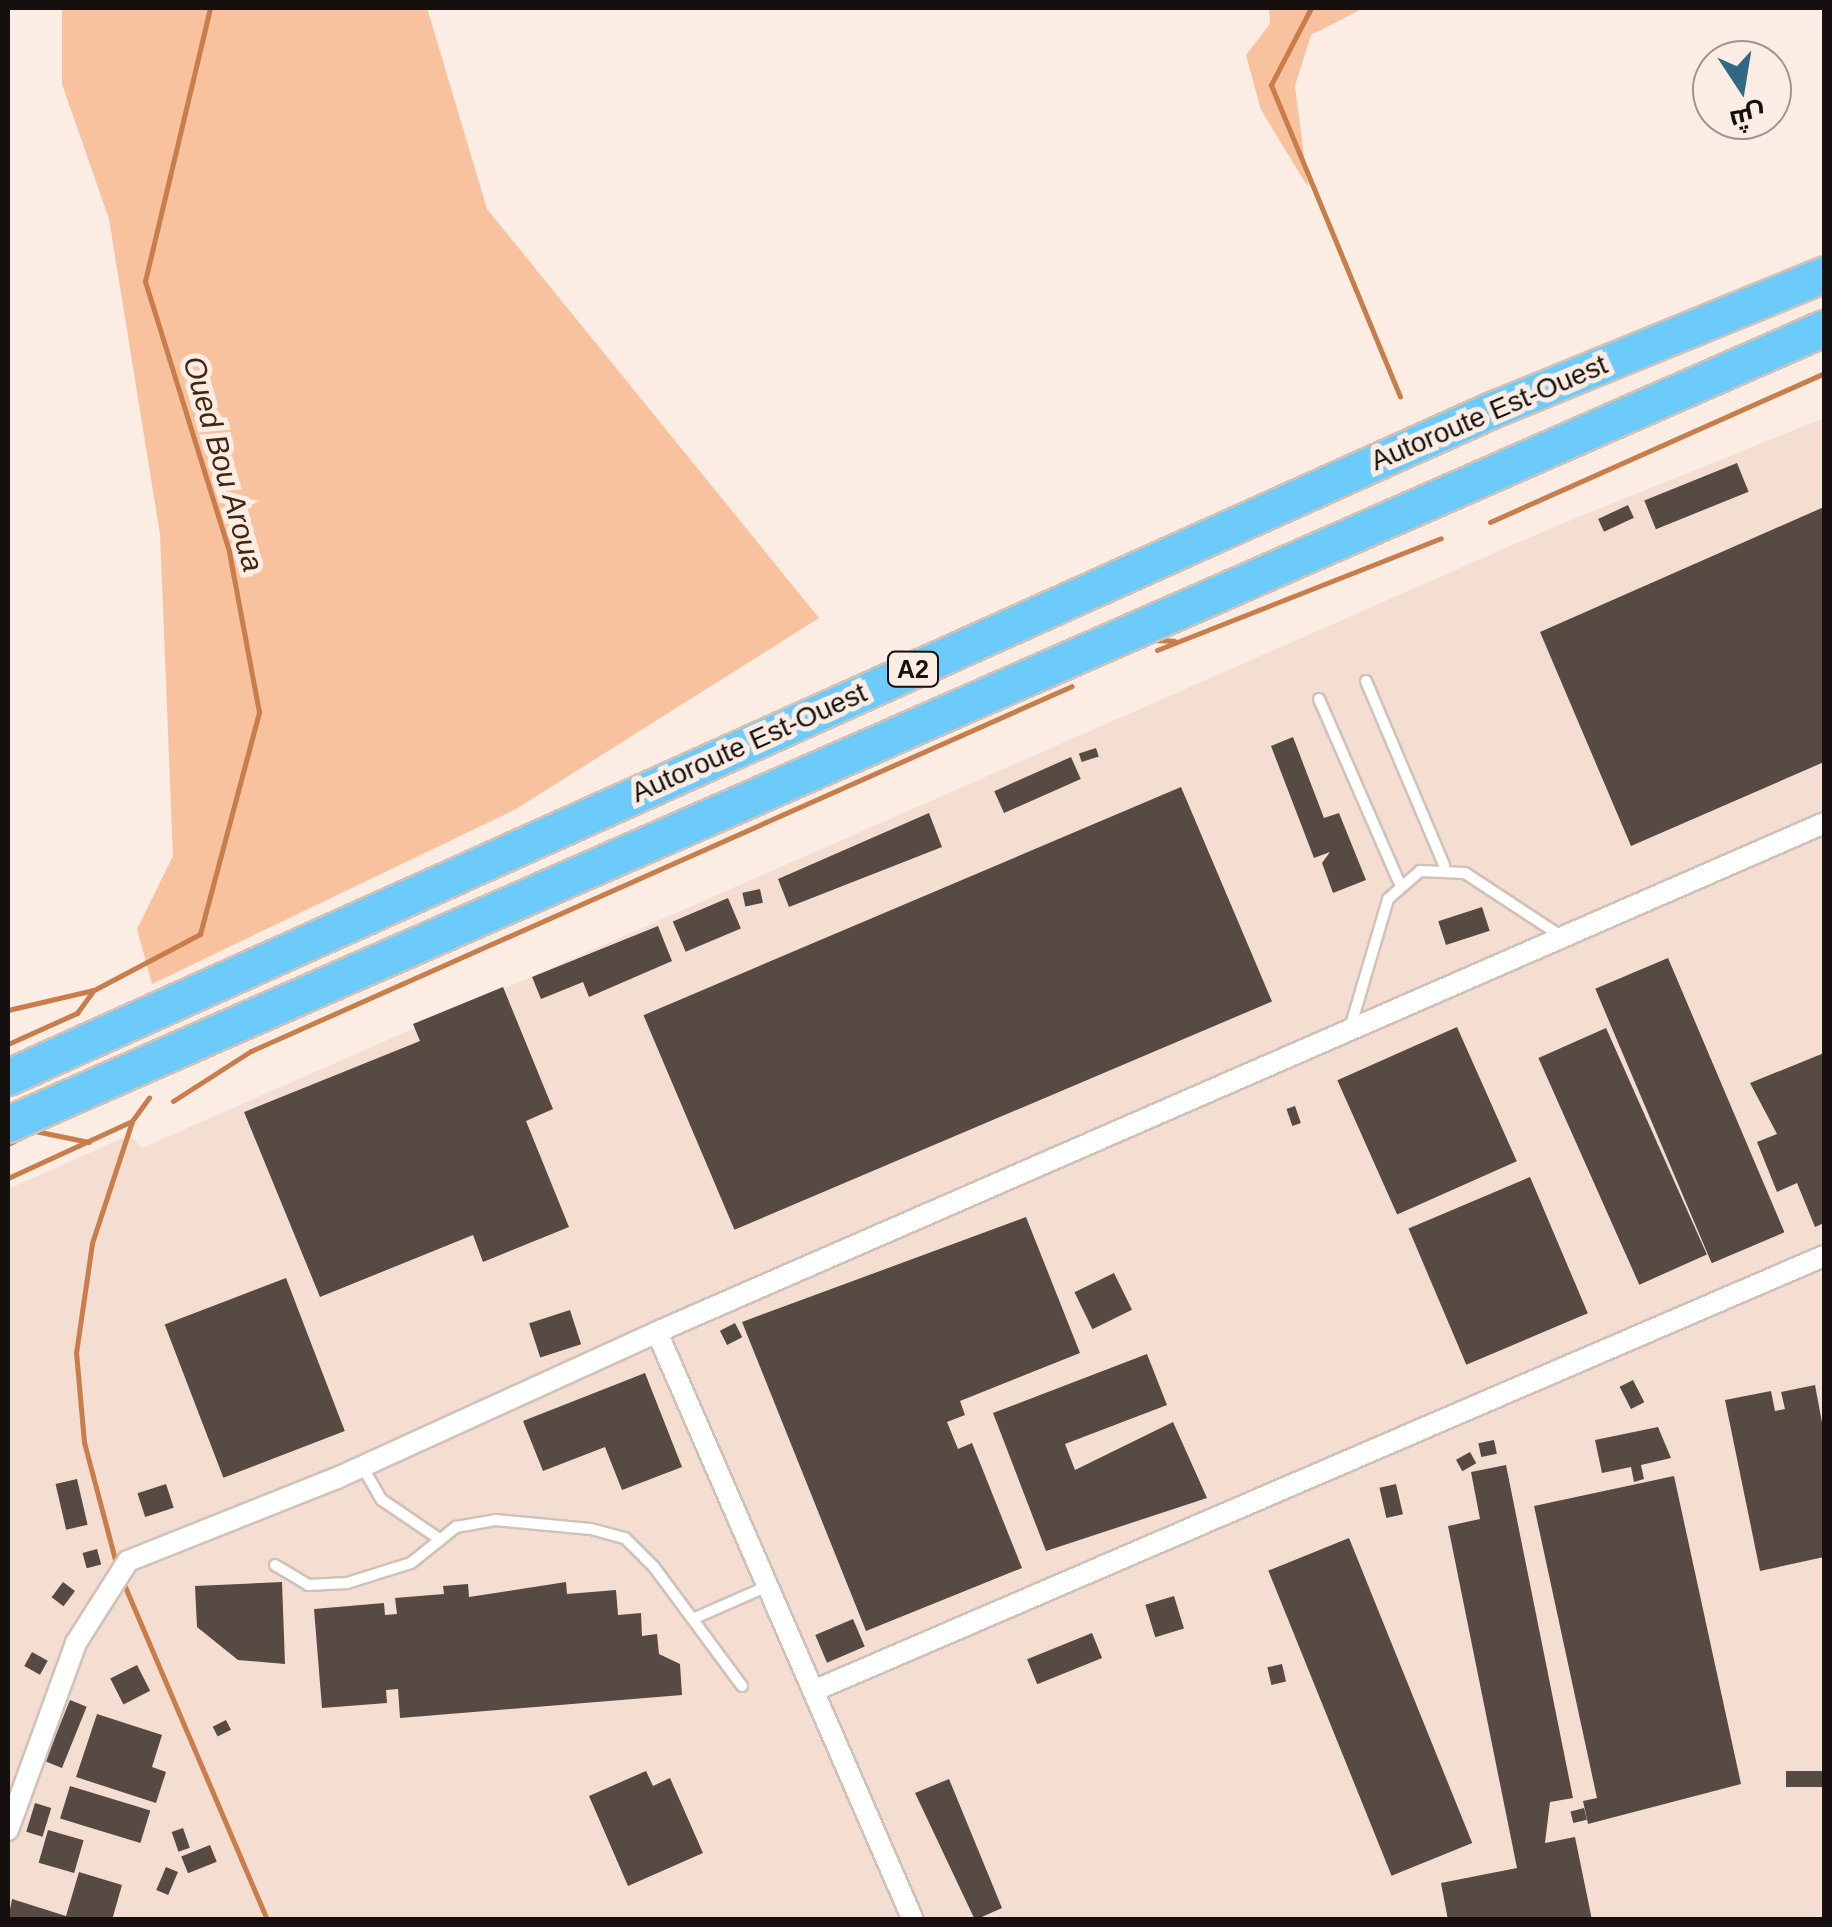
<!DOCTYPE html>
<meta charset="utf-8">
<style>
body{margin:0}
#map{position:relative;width:1832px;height:1927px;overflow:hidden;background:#fbede4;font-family:Arial,Cairo,sans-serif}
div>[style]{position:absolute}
.built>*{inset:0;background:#f4ded1}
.green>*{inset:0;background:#f9c29f}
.stream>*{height:5px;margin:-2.5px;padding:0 2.5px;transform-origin:2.5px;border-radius:2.5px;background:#c87d4a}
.building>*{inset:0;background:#564a43;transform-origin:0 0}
.roads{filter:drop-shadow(2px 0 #d0c2b9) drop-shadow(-2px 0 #d0c2b9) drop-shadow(0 2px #d0c2b9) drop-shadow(0 -2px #d0c2b9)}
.service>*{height:10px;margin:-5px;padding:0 5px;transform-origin:5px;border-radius:5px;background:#fff}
.minor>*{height:20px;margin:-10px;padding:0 10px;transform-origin:10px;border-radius:10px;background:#fff}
.motorway>*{height:35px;margin:-17.5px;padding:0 17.5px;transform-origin:17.5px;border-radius:17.5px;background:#6ccbfb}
span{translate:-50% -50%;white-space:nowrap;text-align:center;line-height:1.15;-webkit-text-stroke:10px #fbede4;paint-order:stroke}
.shield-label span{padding:2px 8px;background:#fbede4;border:2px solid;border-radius:8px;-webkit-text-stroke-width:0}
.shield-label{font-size:25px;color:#15100d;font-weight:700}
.street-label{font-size:28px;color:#15100d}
.water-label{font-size:30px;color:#442510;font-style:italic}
.frame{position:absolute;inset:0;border:10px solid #15100d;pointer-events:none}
.north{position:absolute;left:1692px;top:40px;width:100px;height:100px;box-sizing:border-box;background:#fbede4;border:2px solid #9f958e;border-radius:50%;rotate:168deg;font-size:28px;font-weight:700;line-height:40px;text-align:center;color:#15100d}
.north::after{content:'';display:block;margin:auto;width:35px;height:45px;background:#316883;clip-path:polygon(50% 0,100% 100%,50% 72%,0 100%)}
</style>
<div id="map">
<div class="built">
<div style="clip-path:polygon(1824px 418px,1824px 1919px,8px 1919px,8px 1189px,130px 1135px,142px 1148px,1549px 529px)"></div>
</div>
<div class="green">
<div style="clip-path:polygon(62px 8px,427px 8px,487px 209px,819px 618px,516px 809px,152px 984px,137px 929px,173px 856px,160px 534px,109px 219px,62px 84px)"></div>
<div style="clip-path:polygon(1269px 8px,1364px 8px,1311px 35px,1295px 86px,1308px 187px,1261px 110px,1246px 55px,1270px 24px)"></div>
</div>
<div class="stream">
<div style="left:1311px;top:8px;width:87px;rotate:117.5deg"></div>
<div style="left:1271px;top:85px;width:337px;rotate:67.5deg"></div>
<div style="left:1490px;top:522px;width:366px;rotate:-24deg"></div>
<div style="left:1150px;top:640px;width:24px;rotate:2deg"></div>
<div style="left:1157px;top:650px;width:305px;rotate:-21.5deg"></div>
<div style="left:8px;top:1010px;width:88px;rotate:-13.1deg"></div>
<div style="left:94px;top:990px;width:120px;rotate:-27.8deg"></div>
<div style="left:200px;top:934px;width:230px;rotate:-75.1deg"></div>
<div style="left:259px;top:712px;width:164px;rotate:-100.6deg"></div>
<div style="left:229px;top:551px;width:283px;rotate:-107.3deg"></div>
<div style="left:145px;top:281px;width:281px;rotate:-76.6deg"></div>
<div style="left:8px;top:1044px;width:76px;rotate:-24.2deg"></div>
<div style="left:77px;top:1013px;width:26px;rotate:-54deg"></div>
<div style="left:173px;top:1101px;width:93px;rotate:-32.7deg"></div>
<div style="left:251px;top:1051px;width:898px;rotate:-23.97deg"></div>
<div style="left:8px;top:1144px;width:30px;rotate:-26deg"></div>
<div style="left:35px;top:1131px;width:55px;rotate:11.5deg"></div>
<div style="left:8px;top:1178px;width:136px;rotate:-24.7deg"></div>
<div style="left:117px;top:1567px;width:129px;rotate:-104.8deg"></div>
<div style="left:84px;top:1442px;width:89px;rotate:-95.1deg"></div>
<div style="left:76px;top:1353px;width:111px;rotate:-81.7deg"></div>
<div style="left:92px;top:1243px;width:128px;rotate:-71.8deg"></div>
<div style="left:132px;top:1121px;width:29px;rotate:-54deg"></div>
<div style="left:123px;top:1582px;width:367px;rotate:66.9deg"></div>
</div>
<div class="building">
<div style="left:1737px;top:463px;width:31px;height:100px;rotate:68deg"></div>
<div style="left:1628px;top:505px;width:14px;height:33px;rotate:65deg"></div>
<div style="clip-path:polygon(1824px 507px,1824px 762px,1631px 846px,1540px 632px)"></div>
<div style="clip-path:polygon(1293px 737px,1324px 818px,1339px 813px,1366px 880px,1333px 893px,1322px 863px,1330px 852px,1314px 858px,1271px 746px)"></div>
<div style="left:1096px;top:748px;width:9px;height:18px;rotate:72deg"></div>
<div style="left:1071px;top:757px;width:24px;height:84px;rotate:66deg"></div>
<div style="left:1181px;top:787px;width:233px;height:584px;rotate:67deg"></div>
<div style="clip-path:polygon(929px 813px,942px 847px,789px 907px,778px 879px)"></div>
<div style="left:760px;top:889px;width:14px;height:18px;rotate:78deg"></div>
<div style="left:728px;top:898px;width:33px;height:60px;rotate:67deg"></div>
<div style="left:1482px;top:907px;width:25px;height:46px;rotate:72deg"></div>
<div style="clip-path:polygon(658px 926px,672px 961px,589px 997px,583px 982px,541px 999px,532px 977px)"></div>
<div style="left:1668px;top:958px;width:298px;height:79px;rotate:67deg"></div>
<div style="clip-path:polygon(503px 987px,553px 1109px,526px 1121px,569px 1227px,483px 1262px,473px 1235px,320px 1297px,244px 1112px,420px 1041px,413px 1024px)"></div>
<div style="left:1457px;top:1027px;width:147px;height:131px;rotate:66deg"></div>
<div style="left:1606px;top:1028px;width:248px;height:74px;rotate:66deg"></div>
<div style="clip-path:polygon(1824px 1053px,1824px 1223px,1815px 1227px,1797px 1183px,1777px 1192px,1757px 1142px,1777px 1134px,1750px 1083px)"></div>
<div style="left:1295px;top:1106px;width:18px;height:9px;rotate:71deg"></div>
<div style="left:1530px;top:1177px;width:148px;height:132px;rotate:67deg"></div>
<div style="clip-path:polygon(1026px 1217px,1080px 1353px,960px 1401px,965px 1415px,947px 1422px,958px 1449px,972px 1443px,1022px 1568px,866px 1631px,742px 1322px)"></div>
<div style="left:1114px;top:1273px;width:41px;height:44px;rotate:64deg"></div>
<div style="left:286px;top:1278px;width:164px;height:130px;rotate:69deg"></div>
<div style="left:570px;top:1310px;width:36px;height:43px;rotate:72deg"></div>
<div style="left:735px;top:1323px;width:16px;height:17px;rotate:63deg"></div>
<div style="clip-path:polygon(1147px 1354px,1167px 1405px,1065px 1444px,1075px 1470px,1173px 1422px,1207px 1498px,1046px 1551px,993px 1413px)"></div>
<div style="clip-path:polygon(645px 1373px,682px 1467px,622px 1490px,605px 1447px,543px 1471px,523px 1421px)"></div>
<div style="left:1633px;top:1380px;width:25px;height:15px;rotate:63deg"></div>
<div style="clip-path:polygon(1815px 1385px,1824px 1433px,1824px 1557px,1760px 1571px,1725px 1400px,1771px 1391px,1775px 1411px,1785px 1409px,1781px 1392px)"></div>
<div style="clip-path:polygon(1658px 1427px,1671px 1458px,1641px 1465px,1644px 1479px,1634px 1482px,1631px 1467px,1602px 1473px,1595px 1440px)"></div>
<div style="left:1494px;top:1440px;width:14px;height:16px;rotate:78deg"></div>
<div style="left:1470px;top:1452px;width:13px;height:16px;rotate:61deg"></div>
<div style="clip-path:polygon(1506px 1465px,1573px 1798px,1550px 1802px,1545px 1843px,1575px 1837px,1592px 1920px,1448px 1920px,1441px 1883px,1517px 1868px,1448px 1526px,1480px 1519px,1471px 1472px)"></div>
<div style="clip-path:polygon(1674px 1476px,1741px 1784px,1588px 1824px,1583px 1801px,1597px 1798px,1534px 1506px)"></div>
<div style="left:77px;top:1479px;width:47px;height:22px;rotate:77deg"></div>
<div style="left:166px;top:1484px;width:25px;height:30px;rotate:72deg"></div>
<div style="left:1396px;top:1484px;width:31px;height:17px;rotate:77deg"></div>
<div style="left:1349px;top:1538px;width:329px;height:87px;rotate:68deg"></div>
<div style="left:97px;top:1549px;width:16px;height:15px;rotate:75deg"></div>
<div style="left:63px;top:1582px;width:15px;height:19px;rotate:37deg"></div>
<div style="clip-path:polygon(282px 1582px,285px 1664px,238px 1660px,197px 1627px,195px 1586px)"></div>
<div style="clip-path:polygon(566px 1582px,567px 1594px,616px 1590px,618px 1615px,641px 1613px,642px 1636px,657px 1634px,659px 1654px,680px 1664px,682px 1695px,400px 1718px,398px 1689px,386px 1690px,387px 1703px,322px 1708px,314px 1609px,384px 1603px,385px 1615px,397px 1614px,395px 1598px,444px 1594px,443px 1586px,468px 1584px,469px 1597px)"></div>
<div style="left:1174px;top:1596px;width:34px;height:30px;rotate:73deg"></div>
<div style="left:853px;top:1619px;width:30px;height:41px;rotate:67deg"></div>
<div style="left:1092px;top:1633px;width:27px;height:70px;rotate:68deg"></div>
<div style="left:32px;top:1652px;width:18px;height:16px;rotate:29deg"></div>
<div style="left:1282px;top:1664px;width:18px;height:15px;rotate:77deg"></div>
<div style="left:137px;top:1665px;width:29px;height:30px;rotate:63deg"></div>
<div style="left:70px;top:1700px;width:18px;height:66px;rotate:22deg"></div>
<div style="clip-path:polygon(97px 1714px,162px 1735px,152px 1767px,166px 1772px,156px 1803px,76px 1777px)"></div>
<div style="left:226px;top:1720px;width:11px;height:15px;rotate:63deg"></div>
<div style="clip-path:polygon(646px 1771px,653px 1786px,670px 1778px,703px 1853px,628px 1886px,589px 1796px)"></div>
<div style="left:1824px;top:1771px;width:16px;height:38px;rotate:90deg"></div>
<div style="clip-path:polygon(949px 1779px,1002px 1908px,975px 1920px,915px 1793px)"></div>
<div style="left:70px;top:1786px;width:84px;height:34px;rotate:17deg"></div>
<div style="left:35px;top:1803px;width:17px;height:30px;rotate:17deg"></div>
<div style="left:1584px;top:1808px;width:12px;height:14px;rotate:76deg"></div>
<div style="left:183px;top:1828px;width:21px;height:12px;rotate:71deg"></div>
<div style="left:48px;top:1830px;width:37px;height:34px;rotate:16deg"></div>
<div style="left:210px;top:1845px;width:18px;height:31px;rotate:68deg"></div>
<div style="left:166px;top:1867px;width:13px;height:25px;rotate:23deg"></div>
<div style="clip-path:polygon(79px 1872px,122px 1885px,112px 1920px,8px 1920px,12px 1899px,66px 1916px)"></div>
</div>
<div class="roads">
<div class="service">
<div style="left:1366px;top:681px;width:200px;rotate:67deg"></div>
<div style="left:1319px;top:699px;width:200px;rotate:66.4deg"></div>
<div style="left:1351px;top:1025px;width:131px;rotate:-73.6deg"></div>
<div style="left:1388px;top:899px;width:43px;rotate:-41.2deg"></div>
<div style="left:1420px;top:871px;width:45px;rotate:2.5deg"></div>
<div style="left:1465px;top:873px;width:115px;rotate:33.3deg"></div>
<div style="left:362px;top:1466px;width:39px;rotate:60deg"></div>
<div style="left:382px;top:1500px;width:68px;rotate:34.2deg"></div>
<div style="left:275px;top:1565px;width:39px;rotate:31deg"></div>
<div style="left:308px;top:1585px;width:39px;rotate:-3deg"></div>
<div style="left:347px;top:1583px;width:67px;rotate:-17.4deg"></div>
<div style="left:411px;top:1563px;width:58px;rotate:-38.7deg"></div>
<div style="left:456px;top:1527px;width:40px;rotate:-10deg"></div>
<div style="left:495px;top:1520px;width:96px;rotate:5.4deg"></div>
<div style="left:591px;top:1529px;width:35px;rotate:15deg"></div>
<div style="left:625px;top:1538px;width:41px;rotate:45deg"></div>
<div style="left:654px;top:1567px;width:148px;rotate:53.5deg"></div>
<div style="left:695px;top:1618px;width:82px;rotate:-23.7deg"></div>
</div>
<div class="minor">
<div style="left:818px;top:1689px;width:1095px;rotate:-23.29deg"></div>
<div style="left:8px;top:1830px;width:199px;rotate:-70deg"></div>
<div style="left:76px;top:1643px;width:97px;rotate:-57.6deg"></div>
<div style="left:128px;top:1561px;width:225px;rotate:-21.7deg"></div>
<div style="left:337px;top:1478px;width:352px;rotate:-24.5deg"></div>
<div style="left:913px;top:1920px;width:641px;rotate:-113.53deg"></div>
<div style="left:657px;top:1332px;width:1273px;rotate:-23.56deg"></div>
</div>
<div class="motorway">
<div style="left:8px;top:1077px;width:1624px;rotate:-24.21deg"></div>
<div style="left:1489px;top:411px;width:362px;rotate:-22.2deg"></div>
<div style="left:8px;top:1124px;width:1983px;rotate:-23.67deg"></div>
</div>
</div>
<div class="shield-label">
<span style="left:913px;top:669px">A2</span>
</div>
<div class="street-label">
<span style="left:1489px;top:413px;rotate:-23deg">Autoroute Est-Ouest</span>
<span style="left:749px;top:743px;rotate:-24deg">Autoroute Est-Ouest</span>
</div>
<div class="water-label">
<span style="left:223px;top:464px;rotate:74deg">Oued Bou Aroua</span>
</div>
<div class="frame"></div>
<div class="north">ش</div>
</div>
